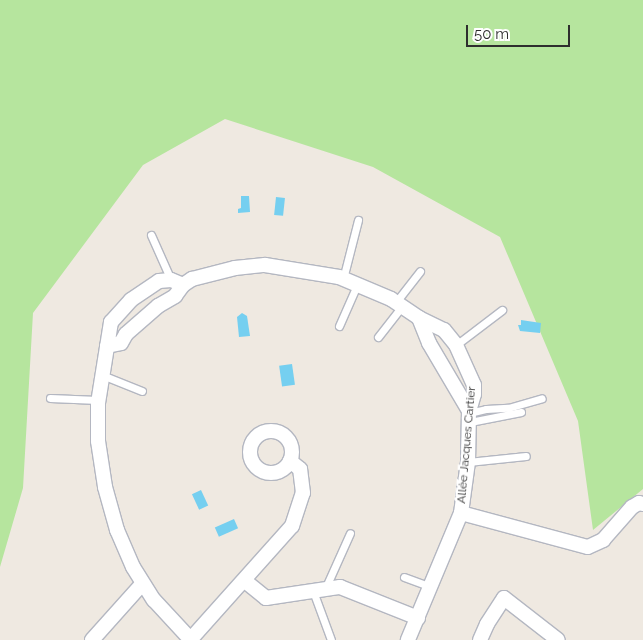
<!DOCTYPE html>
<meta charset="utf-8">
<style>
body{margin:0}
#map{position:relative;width:643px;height:640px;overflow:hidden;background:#efe9e1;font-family:Raleway,sans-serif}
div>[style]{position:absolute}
.green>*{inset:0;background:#b6e59e}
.water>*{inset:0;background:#75cff0;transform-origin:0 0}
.roads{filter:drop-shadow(1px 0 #b4b7c1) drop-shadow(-1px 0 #b4b7c1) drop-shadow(0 1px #b4b7c1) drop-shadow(0 -1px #b4b7c1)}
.lane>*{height:7px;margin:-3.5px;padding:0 3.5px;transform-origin:3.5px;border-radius:3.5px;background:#fff}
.street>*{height:14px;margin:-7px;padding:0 7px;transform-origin:7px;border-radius:7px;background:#fff}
.street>.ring{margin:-7px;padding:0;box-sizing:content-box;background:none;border:14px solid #fff;border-radius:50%}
span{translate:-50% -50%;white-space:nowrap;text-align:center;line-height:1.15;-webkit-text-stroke:4.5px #fff;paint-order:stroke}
.street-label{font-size:12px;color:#2e2e2e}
.scale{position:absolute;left:466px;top:25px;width:104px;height:22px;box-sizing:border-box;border:2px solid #2e2e2e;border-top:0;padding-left:6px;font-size:15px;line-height:18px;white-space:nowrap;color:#2e2e2e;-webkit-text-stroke:4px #fff;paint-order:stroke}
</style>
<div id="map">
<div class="green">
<div style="clip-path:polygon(0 0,643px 0,643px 489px,593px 530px,578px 421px,500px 237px,373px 167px,225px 119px,143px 165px,33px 313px,23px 488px,0 567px)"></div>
</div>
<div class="water">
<div style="clip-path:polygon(241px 196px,249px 196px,250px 212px,238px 213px,238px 209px,241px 208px)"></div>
<div style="left:276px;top:197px;width:9px;height:18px;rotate:6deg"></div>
<div style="clip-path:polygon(242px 313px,247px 316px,250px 336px,239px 337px,237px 317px)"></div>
<div style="clip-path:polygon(521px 320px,541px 323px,540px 333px,520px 331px,518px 325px,521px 325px)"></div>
<div style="left:292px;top:364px;width:21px;height:13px;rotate:82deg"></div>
<div style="left:201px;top:490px;width:17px;height:10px;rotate:65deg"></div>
<div style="left:234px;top:519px;width:10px;height:21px;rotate:66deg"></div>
</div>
<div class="roads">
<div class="lane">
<div style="left:151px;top:235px;width:49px;rotate:66deg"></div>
<div style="left:343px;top:279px;width:61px;rotate:-75.7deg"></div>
<div style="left:396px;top:302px;width:39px;rotate:-52deg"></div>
<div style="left:339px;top:326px;width:45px;rotate:-66.3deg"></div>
<div style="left:378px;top:337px;width:39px;rotate:-52deg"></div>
<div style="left:456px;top:345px;width:58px;rotate:-37.3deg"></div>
<div style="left:102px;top:375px;width:43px;rotate:21.8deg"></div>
<div style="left:50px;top:398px;width:48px;rotate:2.4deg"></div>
<div style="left:469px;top:413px;width:17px;rotate:-13deg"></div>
<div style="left:486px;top:409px;width:22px;rotate:-3deg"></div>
<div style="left:508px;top:408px;width:35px;rotate:-16deg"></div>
<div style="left:470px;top:422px;width:52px;rotate:-11.1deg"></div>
<div style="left:468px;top:462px;width:58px;rotate:-5.9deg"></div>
<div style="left:404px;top:577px;width:29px;rotate:20deg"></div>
<div style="left:325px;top:589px;width:61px;rotate:-65.9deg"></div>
<div style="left:313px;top:591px;width:52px;rotate:69.8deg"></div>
</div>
<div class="street">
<div style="left:183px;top:285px;width:13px;rotate:-157deg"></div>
<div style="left:171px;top:280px;width:12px;rotate:175deg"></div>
<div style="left:159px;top:281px;width:34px;rotate:146deg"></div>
<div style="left:131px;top:300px;width:30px;rotate:132deg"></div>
<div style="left:111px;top:322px;width:82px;rotate:99.1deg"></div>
<div style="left:98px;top:403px;width:38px;rotate:90deg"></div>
<div style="left:98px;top:441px;width:47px;rotate:81.3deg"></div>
<div style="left:105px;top:487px;width:45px;rotate:74.4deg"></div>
<div style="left:117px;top:530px;width:40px;rotate:66.6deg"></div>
<div style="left:133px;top:567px;width:39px;rotate:58deg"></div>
<div style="left:154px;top:600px;width:54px;rotate:47.2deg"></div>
<div style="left:419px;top:318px;width:27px;rotate:68deg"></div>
<div style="left:429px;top:343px;width:79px;rotate:59.5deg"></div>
<div style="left:107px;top:346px;width:14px;rotate:-12deg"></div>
<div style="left:121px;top:343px;width:10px;rotate:-61deg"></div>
<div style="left:126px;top:334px;width:43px;rotate:-41.2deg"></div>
<div style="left:158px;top:306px;width:20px;rotate:-30deg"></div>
<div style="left:175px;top:296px;width:14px;rotate:-54deg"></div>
<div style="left:183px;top:285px;width:11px;rotate:-34deg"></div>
<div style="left:192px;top:279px;width:44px;rotate:-14.3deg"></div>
<div style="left:235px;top:268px;width:30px;rotate:-6deg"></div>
<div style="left:265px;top:265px;width:75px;rotate:9.2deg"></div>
<div style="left:339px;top:277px;width:56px;rotate:22.9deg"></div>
<div style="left:391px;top:299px;width:34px;rotate:34deg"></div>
<div style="left:419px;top:318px;width:28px;rotate:26deg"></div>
<div style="left:444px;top:330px;width:19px;rotate:51deg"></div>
<div style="left:456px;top:345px;width:44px;rotate:65.8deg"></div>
<div style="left:474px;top:385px;width:9px;rotate:90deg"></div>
<div style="left:474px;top:394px;width:18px;rotate:106deg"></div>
<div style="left:469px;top:411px;width:51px;rotate:91.1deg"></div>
<div style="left:468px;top:462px;width:51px;rotate:97.8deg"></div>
<div style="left:461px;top:513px;width:138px;rotate:112.7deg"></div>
<div class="ring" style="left:250px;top:431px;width:28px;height:28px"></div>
<div style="left:461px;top:513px;width:131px;rotate:15deg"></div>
<div style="left:588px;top:547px;width:17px;rotate:-25deg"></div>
<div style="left:603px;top:540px;width:44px;rotate:-48.7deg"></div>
<div style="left:632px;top:507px;width:8px;rotate:-30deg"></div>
<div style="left:639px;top:503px;width:4px;rotate:14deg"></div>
<div style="left:245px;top:581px;width:27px;rotate:39deg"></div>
<div style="left:266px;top:598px;width:75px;rotate:-8.5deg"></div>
<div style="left:340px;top:587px;width:84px;rotate:21.7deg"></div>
<div style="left:92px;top:640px;width:75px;rotate:-48.2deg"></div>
<div style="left:190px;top:640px;width:153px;rotate:-48.2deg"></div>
<div style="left:292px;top:526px;width:35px;rotate:-72deg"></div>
<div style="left:303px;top:493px;width:24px;rotate:-97deg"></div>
<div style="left:300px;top:469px;width:13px;rotate:-141deg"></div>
<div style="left:480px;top:640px;width:17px;rotate:-66deg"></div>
<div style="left:487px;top:624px;width:31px;rotate:-57deg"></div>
<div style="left:504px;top:598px;width:68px;rotate:37.9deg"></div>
</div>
</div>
<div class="street-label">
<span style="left:467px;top:445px;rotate:-85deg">Allée Jacques Cartier</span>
</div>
<div class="scale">50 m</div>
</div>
